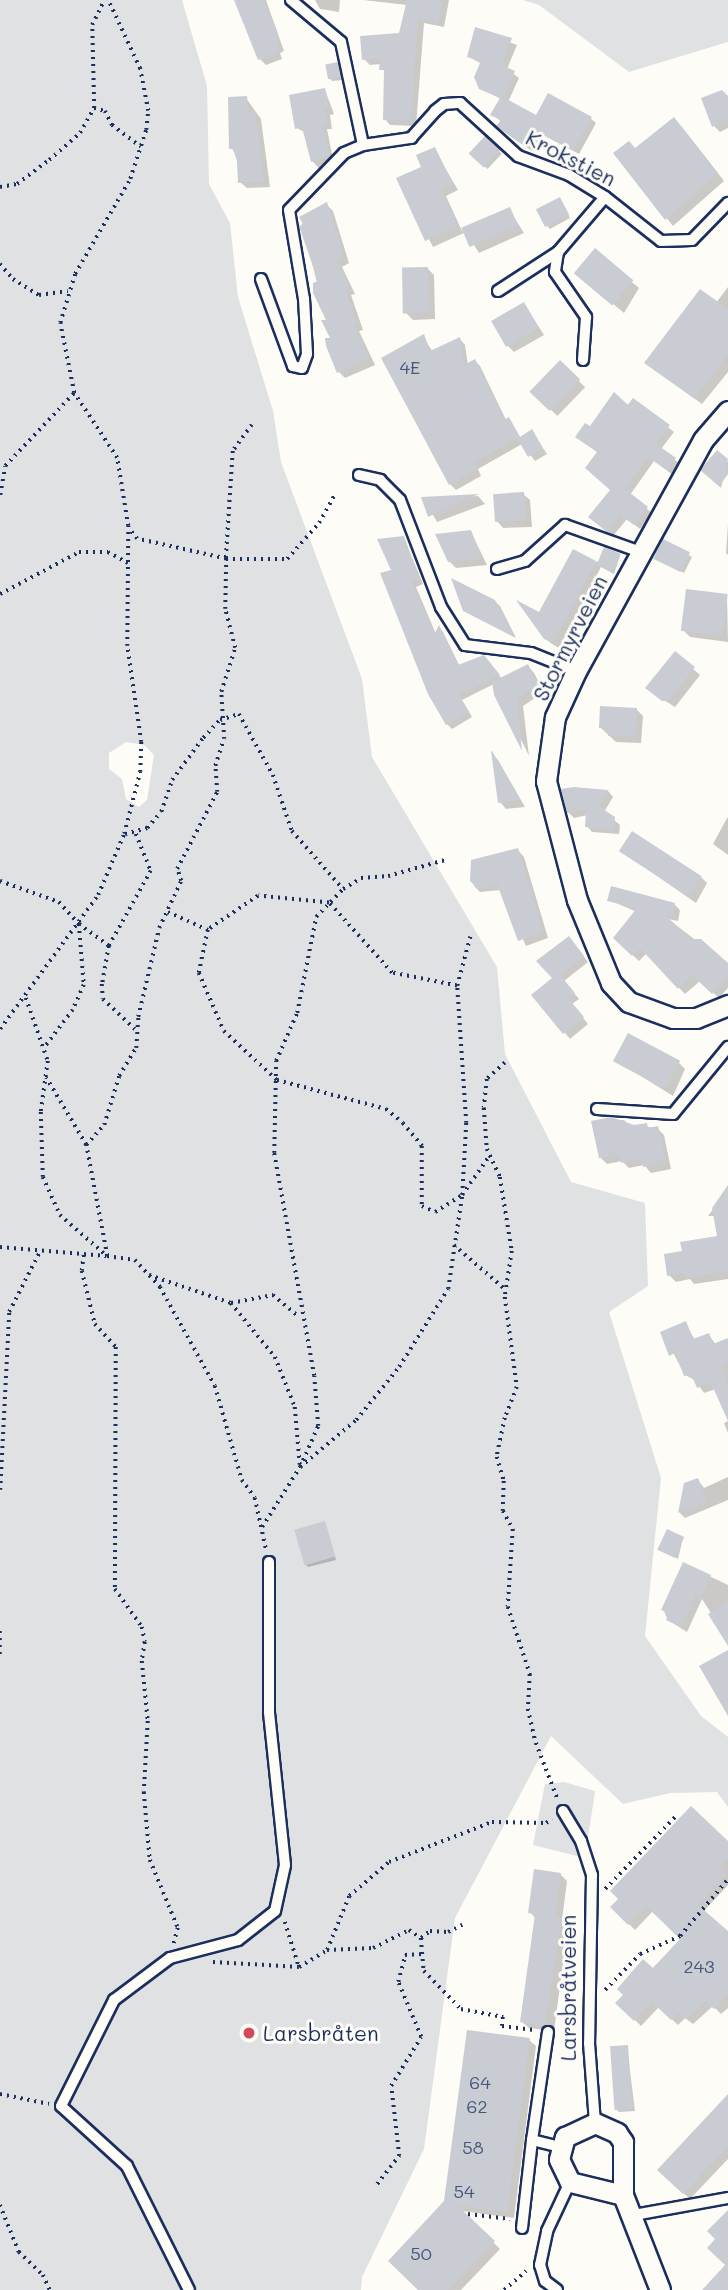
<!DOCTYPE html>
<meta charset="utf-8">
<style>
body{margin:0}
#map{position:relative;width:728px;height:2290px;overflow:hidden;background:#fdfcf7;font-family:Mali,sans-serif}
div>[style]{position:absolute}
.green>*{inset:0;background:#e0e1e3}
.shadow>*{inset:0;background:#0003;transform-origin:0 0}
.building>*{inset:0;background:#c9ccd3;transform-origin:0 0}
.path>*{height:3.5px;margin-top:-1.75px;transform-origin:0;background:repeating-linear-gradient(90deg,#1b2f5e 0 2px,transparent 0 7px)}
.roads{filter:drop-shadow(2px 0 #1b2f5e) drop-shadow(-2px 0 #1b2f5e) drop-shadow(0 2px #1b2f5e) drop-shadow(0 -2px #1b2f5e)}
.service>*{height:10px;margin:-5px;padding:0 5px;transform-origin:5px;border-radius:5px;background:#fdfcf7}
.minor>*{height:19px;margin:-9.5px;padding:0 9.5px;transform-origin:9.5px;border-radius:9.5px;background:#fdfcf7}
.dots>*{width:19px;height:19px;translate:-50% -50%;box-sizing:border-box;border:4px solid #fdfcf7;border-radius:50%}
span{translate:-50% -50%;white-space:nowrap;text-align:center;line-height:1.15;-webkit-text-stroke:6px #fdfcf7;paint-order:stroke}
.number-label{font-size:18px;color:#46567b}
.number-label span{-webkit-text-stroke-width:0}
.street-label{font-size:21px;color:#1b2f5e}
.poi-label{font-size:21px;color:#1b2f5e}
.left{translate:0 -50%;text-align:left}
</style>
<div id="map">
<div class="green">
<div style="clip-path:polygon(evenodd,0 0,182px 0,207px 86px,209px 184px,230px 223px,238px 297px,273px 411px,281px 462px,362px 679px,372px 757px,497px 967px,505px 1054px,571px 1182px,645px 1203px,648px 1286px,609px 1312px,661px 1478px,645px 1636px,701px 1716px,728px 1737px,728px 1807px,717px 1792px,670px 1793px,623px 1804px,551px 1736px,455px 1918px,424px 2149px,362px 2277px,361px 2290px,0 2290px,0 0,126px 742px,144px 745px,154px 755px,147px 800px,139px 807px,126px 799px,122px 779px,109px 769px,109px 753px,126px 742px)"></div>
<div style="clip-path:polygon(523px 0,728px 0,728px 42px,629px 72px,539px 5px)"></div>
<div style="clip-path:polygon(564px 1782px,595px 1791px,585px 1858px,533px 1845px,545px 1784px)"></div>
</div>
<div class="shadow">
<div style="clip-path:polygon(236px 0,266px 0,284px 51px,280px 53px,282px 59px,266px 65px,260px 59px)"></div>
<div style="clip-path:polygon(315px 0,340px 0,339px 12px,320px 9px)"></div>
<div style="clip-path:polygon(363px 0,449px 0,444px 27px,424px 23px,416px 126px,390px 125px,385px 119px,386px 75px,381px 64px,370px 65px,364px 59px,401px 35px,407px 5px)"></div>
<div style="clip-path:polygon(476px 29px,517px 45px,507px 69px,519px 78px,508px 102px,537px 117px,590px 118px,596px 123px,579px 154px,541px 134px,532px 151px,503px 131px,502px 122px,492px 114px,501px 99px,483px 89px,482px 64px,469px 57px)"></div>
<div style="clip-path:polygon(337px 64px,343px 80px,332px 81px,329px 78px)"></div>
<div style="clip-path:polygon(325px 90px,334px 114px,330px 115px,332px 129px,327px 129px,334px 164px,319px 168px,313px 162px,306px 133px,297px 128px)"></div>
<div style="clip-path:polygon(246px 98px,261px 119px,270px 187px,247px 188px,240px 182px,237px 154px,231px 148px)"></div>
<div style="clip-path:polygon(728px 98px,728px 128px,720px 132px,714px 126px)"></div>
<div style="clip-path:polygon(681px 126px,724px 181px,673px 226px,615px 154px,635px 150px)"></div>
<div style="left:485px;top:138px;width:23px;height:21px;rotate:43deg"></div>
<div style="clip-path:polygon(434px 149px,458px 190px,446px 196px,462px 231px,509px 209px,524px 233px,479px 253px,466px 232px,433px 247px,398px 179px,423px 168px)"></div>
<div style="clip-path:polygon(562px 202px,570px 218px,550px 229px,547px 226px)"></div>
<div style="clip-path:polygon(327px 205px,333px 211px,349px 263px,342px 267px,355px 294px,351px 295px,363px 330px,359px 331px,375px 365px,345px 378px,339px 372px,301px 218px)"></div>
<div style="clip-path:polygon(427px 268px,434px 275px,435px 319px,413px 320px,406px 313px)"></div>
<div style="clip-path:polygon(583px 279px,632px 282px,639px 288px,624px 313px)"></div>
<div style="clip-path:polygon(728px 287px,728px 372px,702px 404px,646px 363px,716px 303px)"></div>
<div style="clip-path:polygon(524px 304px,544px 335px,514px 352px,507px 345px)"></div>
<div style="clip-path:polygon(423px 337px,433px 352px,460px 339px,465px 345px,468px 365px,475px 361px,480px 366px,506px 420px,521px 438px,532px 432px,547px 454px,535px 461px,522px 444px,478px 469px,481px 476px,456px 490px,450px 484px)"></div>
<div style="left:560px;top:363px;width:35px;height:40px;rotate:44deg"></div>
<div style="clip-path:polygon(633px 401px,674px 432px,661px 449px,680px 464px,673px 475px,654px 461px,630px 495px,652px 513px,640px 529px,627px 519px,613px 536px,596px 522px,612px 490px,590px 429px)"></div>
<div style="clip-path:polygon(717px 452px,728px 462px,728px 474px,720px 485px)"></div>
<div style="clip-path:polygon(523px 494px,530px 500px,532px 527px,503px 528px,497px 521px)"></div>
<div style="clip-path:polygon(478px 496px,485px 504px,437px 522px,424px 499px)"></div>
<div style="clip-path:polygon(728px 524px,728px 555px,726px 553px)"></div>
<div style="clip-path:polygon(471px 532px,487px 565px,456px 568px,449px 561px)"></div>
<div style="clip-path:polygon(404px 538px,423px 584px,416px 587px,436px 634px,439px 628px,443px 632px,460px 667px,489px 662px,502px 679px,528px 666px,534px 673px,544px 692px,523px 706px,529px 756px,494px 684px,462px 700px,472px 717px,452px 729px,447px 724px,394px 571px)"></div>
<div style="clip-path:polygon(663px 541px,692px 557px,684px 573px,657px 560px)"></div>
<div style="clip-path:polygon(620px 556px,614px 574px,601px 567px,559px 648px,552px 644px,545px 638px,540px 614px,595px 562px)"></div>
<div style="clip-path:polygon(727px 596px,728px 642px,690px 637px,683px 630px)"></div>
<div style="clip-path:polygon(494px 601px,500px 606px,516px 638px,465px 610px)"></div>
<div style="clip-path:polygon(675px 653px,700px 675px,675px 707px,654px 694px)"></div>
<div style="clip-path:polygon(636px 709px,643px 716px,641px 743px,616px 742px,600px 727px)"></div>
<div style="clip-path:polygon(494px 756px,498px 760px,525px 807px,506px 809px,500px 802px)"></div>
<div style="clip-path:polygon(563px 791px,608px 791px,613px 797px,604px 812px,620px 825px,619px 834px,592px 832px,587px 826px,588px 815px,574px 818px,568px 812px)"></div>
<div style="clip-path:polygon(727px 818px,728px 818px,728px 855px,713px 844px)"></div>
<div style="clip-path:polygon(518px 850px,524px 857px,548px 938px,526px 946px,501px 890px,480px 892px,474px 886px,473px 861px)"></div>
<div style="clip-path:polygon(621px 851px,701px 877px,707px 883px,696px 903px)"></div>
<div style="clip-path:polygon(609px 900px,674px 904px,680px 910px,678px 921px,668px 919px,728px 965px,728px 988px,719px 998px,700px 981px,685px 994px,647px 953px,639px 961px,615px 938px,637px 912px)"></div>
<div style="clip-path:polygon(574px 944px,588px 962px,564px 981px,579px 999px,572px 1004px,588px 1024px,570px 1039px,534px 995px,554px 979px)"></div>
<div style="clip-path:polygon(617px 1061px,679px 1063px,685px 1069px,673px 1096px)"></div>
<div style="clip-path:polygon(624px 1120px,629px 1125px,657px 1128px,664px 1135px,671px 1169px,651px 1173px,644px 1165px,629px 1168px,622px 1161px,607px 1164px,600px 1157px,593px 1123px)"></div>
<div style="clip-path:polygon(728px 1199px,728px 1216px,708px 1216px,720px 1200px)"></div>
<div style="clip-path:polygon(728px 1236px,728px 1279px,694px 1284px,690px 1279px,676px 1282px,669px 1275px,684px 1253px)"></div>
<div style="clip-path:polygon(685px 1323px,695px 1340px,709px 1335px,716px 1345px,728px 1340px,728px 1417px,716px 1389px,704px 1393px,695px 1380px,685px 1375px,662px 1332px)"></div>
<div style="clip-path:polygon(728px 1421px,728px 1433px,724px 1423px)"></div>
<div style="clip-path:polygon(728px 1477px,728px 1500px,685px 1518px,680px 1513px,686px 1485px,698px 1480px,704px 1488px)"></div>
<div style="clip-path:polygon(325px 1523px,336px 1560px,308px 1567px,305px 1564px)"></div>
<div style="clip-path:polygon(683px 1538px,678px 1559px,660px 1550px)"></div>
<div style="clip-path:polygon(684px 1564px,728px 1585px,728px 1640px,702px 1599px,687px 1632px,668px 1620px,663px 1609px)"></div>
<div style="clip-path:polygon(728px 1844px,728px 1885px,703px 1912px,728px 1934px,728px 2008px,721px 2014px,713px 2006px,693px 2024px,685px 2018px,678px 2025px,659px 2007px,641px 2026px,618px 2003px,682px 1939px,653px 1911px,635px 1930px,612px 1907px)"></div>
<div style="clip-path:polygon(560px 1874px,567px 1881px,562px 1920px,568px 1926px,554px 2031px,529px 2028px,522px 2022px,536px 1919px,530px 1912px)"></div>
<div style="clip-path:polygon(529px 2040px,536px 2046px,514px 2218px,462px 2211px,500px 2249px,461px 2290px,420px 2290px,446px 2202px)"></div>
<div style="clip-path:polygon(627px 2047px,635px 2111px,619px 2112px,616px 2109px)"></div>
<div style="clip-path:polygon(728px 2096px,728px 2159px,690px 2199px,659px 2170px)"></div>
</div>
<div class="building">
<div style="clip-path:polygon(234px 0,264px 0,278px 34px,277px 53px,258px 60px)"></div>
<div style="clip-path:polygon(407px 0,443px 0,438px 22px,418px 18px,411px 121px,383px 120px,384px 70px,379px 70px,380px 58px,362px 60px,360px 36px,399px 33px)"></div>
<div style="clip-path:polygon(475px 27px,512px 38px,502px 65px,515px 71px,503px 97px,536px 115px,548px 93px,592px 117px,573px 150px,535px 130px,526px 147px,496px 126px,501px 120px,490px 115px,500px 98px,479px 89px,474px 77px,481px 61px,467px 57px)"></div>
<div style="left:338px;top:62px;width:15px;height:13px;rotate:79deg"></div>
<div style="clip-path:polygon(325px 88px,329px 108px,325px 109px,327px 123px,322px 124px,330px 156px,311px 162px,302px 127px,295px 129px,289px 95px)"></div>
<div style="clip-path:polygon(722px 90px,728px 96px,728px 121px,712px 127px,701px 98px)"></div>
<div style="clip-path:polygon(247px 96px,248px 111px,255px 111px,264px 181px,238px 183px,237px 161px,233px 149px,229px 149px,228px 97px)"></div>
<div style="clip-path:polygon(674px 117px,718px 173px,665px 220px,613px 153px,629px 141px,635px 148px)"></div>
<div style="left:485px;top:136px;width:21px;height:24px;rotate:43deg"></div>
<div style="clip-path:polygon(435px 147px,453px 184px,441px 189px,458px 226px,425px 241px,396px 178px,421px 167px,416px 155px)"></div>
<div style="left:560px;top:197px;width:20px;height:27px;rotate:63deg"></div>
<div style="clip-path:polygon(327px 202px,344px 256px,336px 260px,349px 287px,345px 289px,357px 323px,354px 325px,369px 358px,337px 373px,326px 346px,325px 338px,330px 338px,321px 320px,326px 320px,313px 293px,313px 283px,318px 281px,299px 226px,303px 224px,299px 217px)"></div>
<div style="left:510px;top:207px;width:21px;height:53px;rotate:67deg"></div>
<div style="left:595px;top:248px;width:50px;height:33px;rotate:40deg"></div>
<div style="left:428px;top:267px;width:46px;height:26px;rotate:89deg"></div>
<div style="clip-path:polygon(700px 289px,728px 309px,728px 354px,695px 399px,644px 363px)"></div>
<div style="left:524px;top:302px;width:30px;height:38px;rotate:60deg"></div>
<div style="clip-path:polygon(424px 334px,430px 351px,460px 337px,464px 365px,475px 359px,504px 420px,509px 417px,520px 437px,532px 429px,543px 448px,528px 457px,517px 438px,473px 463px,477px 469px,449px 485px,381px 358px)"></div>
<div style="left:560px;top:360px;width:28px;height:44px;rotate:44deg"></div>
<div style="clip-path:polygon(614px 392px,628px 405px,633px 398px,670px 425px,656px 444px,676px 458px,667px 470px,648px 457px,625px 489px,648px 507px,634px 525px,620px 515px,607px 532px,588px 517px,610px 490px,585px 468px,597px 452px,575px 437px,585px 423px,590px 426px)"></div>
<div style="clip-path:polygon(717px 450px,728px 459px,721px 488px,700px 470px)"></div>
<div style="left:524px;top:492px;width:28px;height:31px;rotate:86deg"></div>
<div style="clip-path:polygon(479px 494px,428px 517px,421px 497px)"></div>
<div style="clip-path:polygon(471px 530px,482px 559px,448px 562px,435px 534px)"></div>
<div style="clip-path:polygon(404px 536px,419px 579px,412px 582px,435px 633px,439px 625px,458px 665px,484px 655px,500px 675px,459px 695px,469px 712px,446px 725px,428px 694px,380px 573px,391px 570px,377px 539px)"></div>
<div style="left:663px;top:539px;width:30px;height:22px;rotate:26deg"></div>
<div style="left:604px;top:547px;width:18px;height:19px;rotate:22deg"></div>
<div style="clip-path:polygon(573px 549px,596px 561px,553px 643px,544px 639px,516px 600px,539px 612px)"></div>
<div style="clip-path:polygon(451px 578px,495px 600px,514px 637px,463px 611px)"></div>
<div style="left:686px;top:589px;width:42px;height:42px;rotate:7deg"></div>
<div style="clip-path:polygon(675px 651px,695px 667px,668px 701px,662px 701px,645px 688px)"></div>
<div style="clip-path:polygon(528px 664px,538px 685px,517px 699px,522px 751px,494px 695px,492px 682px)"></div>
<div style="clip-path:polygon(600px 706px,637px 708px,635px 737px,608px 736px,608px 729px,599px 728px)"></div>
<div style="clip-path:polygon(491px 751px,492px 751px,520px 800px,498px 803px)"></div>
<div style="clip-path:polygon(574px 787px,608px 790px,598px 806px,615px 817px,614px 829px,585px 827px,586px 809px,567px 813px,561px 789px)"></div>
<div style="left:632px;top:831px;width:83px;height:24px;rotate:33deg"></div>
<div style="clip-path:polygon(518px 848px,543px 932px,518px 941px,497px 884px,478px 889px,470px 881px,471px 860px)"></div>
<div style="clip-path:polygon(611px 886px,675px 903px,672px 916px,665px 915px,691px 939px,701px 939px,728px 963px,728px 976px,712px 994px,693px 976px,678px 989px,640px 948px,632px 956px,613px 938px,637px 908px,607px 901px)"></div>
<div style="clip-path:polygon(569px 936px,584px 956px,560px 975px,575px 993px,568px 998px,584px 1017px,563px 1034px,531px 995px,552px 978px,536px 961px)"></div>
<div style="left:628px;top:1033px;width:59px;height:32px;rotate:28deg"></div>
<div style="clip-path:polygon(611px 1117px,634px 1125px,647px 1123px,648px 1128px,658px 1126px,666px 1162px,643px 1167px,641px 1158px,621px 1163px,619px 1154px,599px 1158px,591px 1121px)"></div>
<div style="clip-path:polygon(728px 1185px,728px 1271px,686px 1278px,685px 1273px,667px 1276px,664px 1254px,682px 1251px,680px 1242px,717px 1236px,712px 1208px)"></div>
<div style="clip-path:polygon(686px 1321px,693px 1339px,709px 1333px,713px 1344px,728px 1338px,728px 1362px,721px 1365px,728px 1383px,728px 1421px,711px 1383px,697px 1388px,691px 1374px,684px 1376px,675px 1353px,669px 1356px,660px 1332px)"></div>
<div style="clip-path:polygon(698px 1478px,707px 1502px,678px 1513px,684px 1483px)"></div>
<div style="left:325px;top:1521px;width:37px;height:32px;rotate:74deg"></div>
<div style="left:667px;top:1529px;width:19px;height:23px;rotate:25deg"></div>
<div style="clip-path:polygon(683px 1562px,711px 1575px,700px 1600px,696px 1594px,681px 1627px,666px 1620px,669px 1613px,661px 1610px)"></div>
<div style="clip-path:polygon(728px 1602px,728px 1646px,708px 1614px)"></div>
<div style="clip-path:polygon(728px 1650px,728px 1716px,699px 1666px)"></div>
<div style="clip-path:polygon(691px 1806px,728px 1841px,728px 1858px,719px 1867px,726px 1875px,698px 1905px,728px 1931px,728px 1994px,714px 2009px,706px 2001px,686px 2019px,678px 2013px,671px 2020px,652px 2002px,634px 2021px,615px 2003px,623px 1995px,617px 1989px,643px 1959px,653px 1968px,680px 1939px,646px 1906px,628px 1925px,610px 1907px,618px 1899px,610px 1891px)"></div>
<div style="clip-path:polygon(534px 1869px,561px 1873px,555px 1917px,562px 1917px,544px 2026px,520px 2022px,535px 1914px,528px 1913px)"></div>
<div style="clip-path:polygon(467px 2030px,530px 2038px,507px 2212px,458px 2206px,495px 2241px,448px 2290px,418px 2290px,388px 2261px,444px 2201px)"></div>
<div style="left:628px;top:2045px;width:64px;height:18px;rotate:86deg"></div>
<div style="clip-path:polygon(728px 2094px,728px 2146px,683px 2194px,657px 2170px)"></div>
<div style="clip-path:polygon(728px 2210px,728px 2290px,702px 2290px,725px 2265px,707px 2248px,715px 2239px,707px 2231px)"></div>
</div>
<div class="path">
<div style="left:94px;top:108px;width:83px;rotate:-91.4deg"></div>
<div style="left:92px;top:25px;width:28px;rotate:-64deg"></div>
<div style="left:0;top:187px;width:17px;rotate:-10deg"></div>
<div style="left:17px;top:184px;width:40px;rotate:-37deg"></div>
<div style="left:49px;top:160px;width:41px;rotate:-41.1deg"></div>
<div style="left:80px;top:133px;width:29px;rotate:-61deg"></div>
<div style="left:94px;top:108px;width:11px;rotate:15deg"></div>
<div style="left:105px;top:111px;width:16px;rotate:63deg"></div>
<div style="left:112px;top:125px;width:36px;rotate:37deg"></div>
<div style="left:0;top:264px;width:20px;rotate:49deg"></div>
<div style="left:13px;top:279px;width:31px;rotate:32deg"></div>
<div style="left:39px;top:295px;width:29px;rotate:-8deg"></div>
<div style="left:252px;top:425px;width:32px;rotate:126deg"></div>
<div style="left:233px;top:451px;width:108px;rotate:93.7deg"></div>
<div style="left:226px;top:559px;width:61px"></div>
<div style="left:287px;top:559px;width:48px;rotate:-48.4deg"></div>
<div style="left:319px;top:523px;width:33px;rotate:-61deg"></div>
<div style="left:0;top:495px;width:29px;rotate:-80deg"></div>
<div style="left:5px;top:466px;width:100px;rotate:-46.6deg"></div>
<div style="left:0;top:594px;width:89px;rotate:-28deg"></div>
<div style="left:79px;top:552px;width:29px"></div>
<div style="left:108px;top:552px;width:23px;rotate:29deg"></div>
<div style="left:125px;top:834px;width:23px;rotate:-15deg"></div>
<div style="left:147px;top:828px;width:21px;rotate:-49deg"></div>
<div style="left:161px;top:812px;width:34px;rotate:-71deg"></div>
<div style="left:172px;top:780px;width:52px;rotate:-53.6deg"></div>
<div style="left:203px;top:738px;width:25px;rotate:-47deg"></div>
<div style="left:220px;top:720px;width:20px;rotate:-18deg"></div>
<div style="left:239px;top:714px;width:70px;rotate:60.9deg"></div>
<div style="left:273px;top:775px;width:59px;rotate:71.3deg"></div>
<div style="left:292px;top:831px;width:77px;rotate:48.7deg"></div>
<div style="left:136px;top:834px;width:40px;rotate:68deg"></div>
<div style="left:151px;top:871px;width:86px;rotate:119.2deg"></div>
<div style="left:109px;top:946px;width:39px;rotate:100deg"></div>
<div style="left:102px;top:984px;width:15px;rotate:86deg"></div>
<div style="left:103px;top:999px;width:47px;rotate:43.3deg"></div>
<div style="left:0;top:881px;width:63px;rotate:19.6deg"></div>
<div style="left:59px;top:902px;width:30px;rotate:48deg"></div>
<div style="left:79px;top:924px;width:61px;rotate:85.3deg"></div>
<div style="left:84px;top:985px;width:27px;rotate:114deg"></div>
<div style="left:73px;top:1010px;width:46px;rotate:127.1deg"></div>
<div style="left:168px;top:912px;width:44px;rotate:24.2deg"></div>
<div style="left:79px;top:924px;width:37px;rotate:36deg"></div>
<div style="left:457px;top:986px;width:51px;rotate:-75.1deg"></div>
<div style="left:26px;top:998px;width:67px;rotate:70.8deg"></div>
<div style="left:48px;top:1061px;width:51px;rotate:97.8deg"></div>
<div style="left:41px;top:1112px;width:65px;rotate:88.2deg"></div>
<div style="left:43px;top:1177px;width:42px;rotate:65.9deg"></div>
<div style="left:60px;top:1215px;width:62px;rotate:41.1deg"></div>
<div style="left:107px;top:1256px;width:28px;rotate:8deg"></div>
<div style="left:135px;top:1260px;width:37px;rotate:47deg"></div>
<div style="left:160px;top:1287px;width:113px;rotate:60.9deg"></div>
<div style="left:215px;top:1386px;width:98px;rotate:74deg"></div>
<div style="left:242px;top:1480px;width:22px;rotate:54deg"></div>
<div style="left:255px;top:1498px;width:52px;rotate:77.8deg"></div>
<div style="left:0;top:1029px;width:166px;rotate:-53.8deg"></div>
<div style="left:98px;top:895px;width:66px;rotate:-66.9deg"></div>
<div style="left:124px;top:834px;width:64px;rotate:-75.5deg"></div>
<div style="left:140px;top:772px;width:30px;rotate:-88deg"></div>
<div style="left:141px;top:742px;width:97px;rotate:-98.3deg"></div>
<div style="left:127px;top:646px;width:120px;rotate:-89.5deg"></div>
<div style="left:128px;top:526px;width:69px;rotate:-99.2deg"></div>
<div style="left:117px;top:458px;width:78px;rotate:-123.5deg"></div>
<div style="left:74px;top:393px;width:71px;rotate:-101.3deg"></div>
<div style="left:60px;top:323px;width:51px;rotate:-73deg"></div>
<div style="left:75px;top:274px;width:110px;rotate:-59.9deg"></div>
<div style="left:130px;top:179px;width:52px;rotate:-71.9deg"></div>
<div style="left:146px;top:130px;width:19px;rotate:-84deg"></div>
<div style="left:148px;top:111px;width:43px;rotate:-100.8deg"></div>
<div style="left:140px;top:69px;width:76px;rotate:-114.9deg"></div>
<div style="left:505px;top:1063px;width:24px;rotate:138deg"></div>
<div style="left:487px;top:1079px;width:29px;rotate:96deg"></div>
<div style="left:484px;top:1108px;width:41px;rotate:85.8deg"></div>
<div style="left:487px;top:1149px;width:31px;rotate:65deg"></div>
<div style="left:500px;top:1177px;width:75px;rotate:80.8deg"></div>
<div style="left:512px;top:1251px;width:47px;rotate:98.7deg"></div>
<div style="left:505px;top:1297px;width:91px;rotate:82.4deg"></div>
<div style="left:517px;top:1387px;width:33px;rotate:111deg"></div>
<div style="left:505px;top:1418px;width:40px;rotate:102deg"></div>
<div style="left:497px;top:1457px;width:25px;rotate:74deg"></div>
<div style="left:504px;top:1481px;width:30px;rotate:92deg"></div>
<div style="left:503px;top:1511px;width:21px;rotate:61deg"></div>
<div style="left:513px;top:1529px;width:78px;rotate:93.7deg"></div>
<div style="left:508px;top:1607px;width:71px;rotate:71.8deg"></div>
<div style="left:530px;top:1674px;width:35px;rotate:93deg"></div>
<div style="left:528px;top:1709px;width:35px;rotate:77deg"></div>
<div style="left:536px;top:1743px;width:61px;rotate:68.9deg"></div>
<div style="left:86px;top:1145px;width:27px;rotate:-48deg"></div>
<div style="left:104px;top:1125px;width:51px;rotate:-73deg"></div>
<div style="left:119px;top:1076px;width:33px;rotate:-59deg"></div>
<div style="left:136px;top:1048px;width:31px;rotate:-86deg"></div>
<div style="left:138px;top:1017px;width:91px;rotate:-76.7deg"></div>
<div style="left:159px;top:928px;width:52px;rotate:-64.9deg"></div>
<div style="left:181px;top:881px;width:13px;rotate:-108deg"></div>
<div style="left:177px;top:869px;width:87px;rotate:-62.5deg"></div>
<div style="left:217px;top:792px;width:26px;rotate:-94deg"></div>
<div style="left:215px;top:766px;width:28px;rotate:-72deg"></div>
<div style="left:224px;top:739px;width:47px;rotate:-93.7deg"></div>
<div style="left:221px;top:692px;width:46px;rotate:-72.3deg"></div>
<div style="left:235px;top:648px;width:40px;rotate:-104.4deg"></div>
<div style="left:225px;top:609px;width:50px;rotate:-88.9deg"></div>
<div style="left:226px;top:559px;width:91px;rotate:-167.3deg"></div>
<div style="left:137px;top:539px;width:13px;rotate:-129deg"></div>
<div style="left:454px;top:1245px;width:69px;rotate:40.9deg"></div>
<div style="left:0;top:1247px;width:107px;rotate:4.8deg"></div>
<div style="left:107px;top:1256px;width:113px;rotate:-100.7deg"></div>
<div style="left:86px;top:1145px;width:78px;rotate:-120.8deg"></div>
<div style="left:84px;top:1255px;width:16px;rotate:97deg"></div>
<div style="left:82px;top:1271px;width:55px;rotate:76.2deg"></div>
<div style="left:95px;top:1324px;width:31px;rotate:48deg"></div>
<div style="left:116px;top:1347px;width:242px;rotate:90.2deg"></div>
<div style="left:115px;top:1589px;width:47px;rotate:54.6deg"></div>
<div style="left:142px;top:1627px;width:15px;rotate:79deg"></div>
<div style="left:145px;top:1642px;width:19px;rotate:99deg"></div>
<div style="left:142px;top:1661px;width:60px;rotate:84.3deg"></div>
<div style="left:148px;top:1721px;width:71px;rotate:93.2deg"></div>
<div style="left:144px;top:1792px;width:68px;rotate:85deg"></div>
<div style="left:150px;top:1860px;width:74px;rotate:67.6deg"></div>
<div style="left:178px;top:1928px;width:16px;rotate:105deg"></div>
<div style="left:149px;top:1275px;width:87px;rotate:18.9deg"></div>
<div style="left:231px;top:1303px;width:43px;rotate:-10.8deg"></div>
<div style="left:273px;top:1295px;width:34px;rotate:40deg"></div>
<div style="left:231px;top:1303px;width:70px;rotate:50.8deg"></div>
<div style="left:275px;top:1357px;width:54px;rotate:68.2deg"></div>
<div style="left:295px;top:1407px;width:58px;rotate:85.1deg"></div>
<div style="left:300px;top:1467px;width:73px;rotate:-40deg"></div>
<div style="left:356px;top:1420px;width:68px;rotate:-50.9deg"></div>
<div style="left:399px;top:1367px;width:92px;rotate:-57.9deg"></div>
<div style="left:448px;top:1289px;width:95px;rotate:-81.5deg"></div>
<div style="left:462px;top:1195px;width:72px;rotate:-86.8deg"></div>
<div style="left:466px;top:1123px;width:137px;rotate:-93.8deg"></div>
<div style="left:457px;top:986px;width:66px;rotate:-168.7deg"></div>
<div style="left:392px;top:973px;width:94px;rotate:-132deg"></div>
<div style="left:329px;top:903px;width:71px;rotate:-174.4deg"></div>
<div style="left:258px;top:896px;width:60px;rotate:145.8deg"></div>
<div style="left:208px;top:930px;width:44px;rotate:101.8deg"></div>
<div style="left:199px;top:973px;width:63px;rotate:66.7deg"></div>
<div style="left:224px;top:1031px;width:72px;rotate:42.8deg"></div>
<div style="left:277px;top:1080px;width:113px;rotate:14.9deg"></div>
<div style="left:386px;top:1109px;width:22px;rotate:39deg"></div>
<div style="left:403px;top:1123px;width:30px;rotate:50deg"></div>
<div style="left:422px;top:1146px;width:60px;rotate:90deg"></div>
<div style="left:422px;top:1206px;width:14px;rotate:25deg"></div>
<div style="left:435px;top:1212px;width:32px;rotate:-32deg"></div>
<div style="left:462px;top:1195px;width:49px;rotate:-55deg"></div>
<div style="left:0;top:1490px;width:178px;rotate:-87.1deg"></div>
<div style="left:9px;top:1312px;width:66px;rotate:-63deg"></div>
<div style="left:262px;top:1527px;width:71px;rotate:-57.7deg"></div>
<div style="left:300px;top:1467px;width:45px;rotate:-66.3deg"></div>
<div style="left:318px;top:1426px;width:50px;rotate:-94.6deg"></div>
<div style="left:314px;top:1376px;width:227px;rotate:-100.2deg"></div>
<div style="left:274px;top:1153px;width:92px;rotate:-88.8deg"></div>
<div style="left:276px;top:1061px;width:52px;rotate:-66.4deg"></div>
<div style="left:297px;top:1013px;width:98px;rotate:-78.8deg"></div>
<div style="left:316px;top:917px;width:39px;rotate:-46deg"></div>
<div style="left:343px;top:889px;width:21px;rotate:-31deg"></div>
<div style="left:361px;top:878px;width:27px;rotate:-4deg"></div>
<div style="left:388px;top:876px;width:59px;rotate:-15.7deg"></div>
<div style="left:0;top:1631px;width:28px;rotate:90deg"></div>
<div style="left:605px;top:1889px;width:103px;rotate:-45.8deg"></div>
<div style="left:285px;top:1922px;width:47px;rotate:72.7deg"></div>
<div style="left:421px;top:1938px;width:11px;rotate:-38deg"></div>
<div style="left:430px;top:1931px;width:18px;rotate:3deg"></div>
<div style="left:448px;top:1932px;width:16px;rotate:-27deg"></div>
<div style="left:327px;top:1950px;width:46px;rotate:-2.5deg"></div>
<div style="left:373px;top:1948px;width:40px;rotate:-26.6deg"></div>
<div style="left:409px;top:1930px;width:14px;rotate:34deg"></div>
<div style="left:421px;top:1938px;width:33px;rotate:85deg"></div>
<div style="left:424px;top:1971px;width:53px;rotate:45.8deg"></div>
<div style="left:461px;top:2009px;width:43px;rotate:10.8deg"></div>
<div style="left:503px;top:2017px;width:9px;rotate:96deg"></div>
<div style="left:502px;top:2026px;width:32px;rotate:7deg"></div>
<div style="left:213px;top:1962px;width:86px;rotate:3.3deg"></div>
<div style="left:299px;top:1967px;width:33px;rotate:-31deg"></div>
<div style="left:327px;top:1950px;width:58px;rotate:-67.8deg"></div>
<div style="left:349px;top:1896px;width:52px;rotate:-40.4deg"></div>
<div style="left:389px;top:1862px;width:110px;rotate:-21.2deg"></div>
<div style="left:492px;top:1822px;width:54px;rotate:1.1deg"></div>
<div style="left:546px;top:1823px;width:7px;rotate:-34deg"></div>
<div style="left:605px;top:1990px;width:50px;rotate:-45.8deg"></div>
<div style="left:640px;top:1954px;width:44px;rotate:-24.2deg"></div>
<div style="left:680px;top:1936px;width:75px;rotate:-49.9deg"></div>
<div style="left:0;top:2094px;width:50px;rotate:11.5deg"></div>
<div style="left:377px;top:2184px;width:36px;rotate:-52deg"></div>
<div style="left:399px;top:2156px;width:70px;rotate:-96.5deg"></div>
<div style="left:391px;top:2086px;width:57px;rotate:-58.5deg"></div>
<div style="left:421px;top:2037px;width:60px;rotate:-112.7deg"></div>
<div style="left:398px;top:1982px;width:28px;rotate:-75deg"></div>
<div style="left:405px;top:1955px;width:17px;rotate:-3deg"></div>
<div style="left:0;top:2205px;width:51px;rotate:68deg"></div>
<div style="left:19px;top:2252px;width:33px;rotate:44deg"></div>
<div style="left:43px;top:2275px;width:17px;rotate:65deg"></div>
<div style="left:468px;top:2214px;width:42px;rotate:6.8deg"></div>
<div style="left:504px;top:2290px;width:29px;rotate:-41deg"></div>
</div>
<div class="roads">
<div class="service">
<div style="left:291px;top:0;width:65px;rotate:40deg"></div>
<div style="left:341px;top:42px;width:105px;rotate:77.9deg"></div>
<div style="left:363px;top:145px;width:49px;rotate:-8.3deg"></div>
<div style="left:411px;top:138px;width:36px;rotate:-48deg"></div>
<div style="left:435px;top:111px;width:11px;rotate:-38deg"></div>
<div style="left:444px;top:104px;width:16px;rotate:-4deg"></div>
<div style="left:460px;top:103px;width:79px;rotate:42.4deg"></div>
<div style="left:518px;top:156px;width:54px;rotate:20.4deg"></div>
<div style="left:569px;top:175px;width:42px;rotate:31.4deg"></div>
<div style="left:605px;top:197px;width:71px;rotate:38.2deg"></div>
<div style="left:661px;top:241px;width:31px;rotate:-2deg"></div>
<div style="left:692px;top:240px;width:52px;rotate:-45.8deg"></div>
<div style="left:558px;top:252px;width:20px;rotate:99deg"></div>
<div style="left:555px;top:272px;width:55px;rotate:55.4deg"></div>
<div style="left:586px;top:317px;width:43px;rotate:94deg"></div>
<div style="left:261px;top:279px;width:93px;rotate:69.8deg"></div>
<div style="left:293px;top:366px;width:9px;rotate:13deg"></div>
<div style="left:302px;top:368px;width:15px;rotate:-70deg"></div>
<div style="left:307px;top:354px;width:55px;rotate:-93.1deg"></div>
<div style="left:304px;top:299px;width:90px;rotate:-99.6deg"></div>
<div style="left:289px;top:210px;width:79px;rotate:-46deg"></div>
<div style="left:344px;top:153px;width:21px;rotate:-23deg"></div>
<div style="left:498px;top:291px;width:72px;rotate:-33deg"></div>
<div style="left:558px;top:252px;width:72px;rotate:-49.5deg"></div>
<div style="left:359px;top:475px;width:22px;rotate:13deg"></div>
<div style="left:380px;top:480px;width:28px;rotate:45deg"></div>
<div style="left:400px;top:500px;width:115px;rotate:69deg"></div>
<div style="left:441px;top:607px;width:45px;rotate:57.7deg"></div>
<div style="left:465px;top:645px;width:66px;rotate:6.9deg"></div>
<div style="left:531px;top:653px;width:48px;rotate:21.8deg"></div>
<div style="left:497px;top:569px;width:29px;rotate:-16deg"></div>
<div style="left:525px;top:561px;width:54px;rotate:-42deg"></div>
<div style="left:565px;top:525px;width:81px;rotate:19.6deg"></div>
<div style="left:597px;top:1109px;width:76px;rotate:3.8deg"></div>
<div style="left:673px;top:1114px;width:87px;rotate:-50.6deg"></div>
<div style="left:563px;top:1811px;width:35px;rotate:59deg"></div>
<div style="left:581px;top:1841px;width:36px;rotate:72deg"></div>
<div style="left:592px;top:1875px;width:168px;rotate:91deg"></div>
<div style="left:589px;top:2043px;width:80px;rotate:85.7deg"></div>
<div style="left:548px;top:2032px;width:109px;rotate:98.4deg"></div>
<div style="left:532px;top:2140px;width:29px;rotate:14deg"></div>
<div style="left:634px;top:2215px;width:96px;rotate:-10.3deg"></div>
<div style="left:522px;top:2228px;width:89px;rotate:-83.5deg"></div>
<div style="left:189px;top:2290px;width:139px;rotate:-116.6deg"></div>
<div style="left:127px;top:2166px;width:89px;rotate:-137.7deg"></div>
<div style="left:61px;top:2106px;width:119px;rotate:-63.4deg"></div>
<div style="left:114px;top:2000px;width:70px;rotate:-36.9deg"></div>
<div style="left:170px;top:1958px;width:70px;rotate:-14.8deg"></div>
<div style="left:238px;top:1940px;width:47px;rotate:-38.1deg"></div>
<div style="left:275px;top:1911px;width:47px;rotate:-77.7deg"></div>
<div style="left:285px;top:1865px;width:154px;rotate:-96deg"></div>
<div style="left:269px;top:1712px;width:150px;rotate:-90deg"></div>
<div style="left:557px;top:2290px;width:15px;rotate:-143deg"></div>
<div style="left:545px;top:2281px;width:17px;rotate:-107deg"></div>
<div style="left:540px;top:2265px;width:35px;rotate:-78deg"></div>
<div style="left:547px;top:2231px;width:54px;rotate:-64.9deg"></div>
</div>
<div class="minor">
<div style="left:728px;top:411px;width:38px;rotate:131deg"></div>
<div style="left:703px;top:440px;width:264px;rotate:118.8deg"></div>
<div style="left:576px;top:671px;width:51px;rotate:114.5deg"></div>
<div style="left:555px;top:717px;width:65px;rotate:98deg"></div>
<div style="left:546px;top:781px;width:123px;rotate:75.4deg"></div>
<div style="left:577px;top:900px;width:90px;rotate:67.7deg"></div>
<div style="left:611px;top:983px;width:26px;rotate:47deg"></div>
<div style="left:629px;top:1002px;width:47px;rotate:20deg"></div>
<div style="left:673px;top:1018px;width:23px"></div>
<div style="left:696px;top:1018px;width:35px;rotate:-22deg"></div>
<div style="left:623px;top:2195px;width:55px;rotate:-166.2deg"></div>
<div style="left:570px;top:2182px;width:25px;rotate:-116deg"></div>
<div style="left:559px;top:2159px;width:23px;rotate:-75deg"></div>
<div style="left:565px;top:2137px;width:33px;rotate:-25deg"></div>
<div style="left:595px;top:2123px;width:24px;rotate:24deg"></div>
<div style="left:617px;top:2133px;width:11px;rotate:56deg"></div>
<div style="left:623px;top:2142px;width:53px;rotate:90deg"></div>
<div style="left:623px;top:2195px;width:102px;rotate:68.7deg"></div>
</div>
</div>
<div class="dots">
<div style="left:249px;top:2033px;background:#d1495b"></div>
</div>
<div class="number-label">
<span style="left:410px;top:367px">4E</span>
<span style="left:699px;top:1966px">243</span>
<span style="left:480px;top:2082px">64</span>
<span style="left:477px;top:2106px">62</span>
<span style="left:473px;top:2147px">58</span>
<span style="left:464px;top:2191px">54</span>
<span style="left:421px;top:2253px">50</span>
</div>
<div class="street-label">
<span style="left:571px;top:158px;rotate:27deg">Krokstien</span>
<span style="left:570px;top:638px;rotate:-63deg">Stormyrveien</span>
<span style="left:568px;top:1988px;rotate:-90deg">Larsbråtveien</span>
</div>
<div class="poi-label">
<span class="left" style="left:263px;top:2033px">Larsbråten</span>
</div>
</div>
